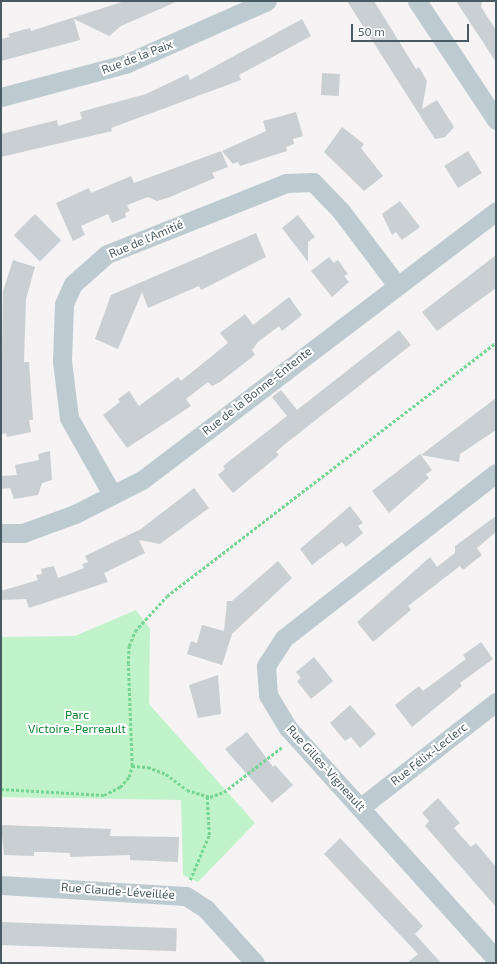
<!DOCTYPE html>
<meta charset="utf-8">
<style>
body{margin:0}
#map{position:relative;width:497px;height:964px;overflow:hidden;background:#f5f3f3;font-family:"Exo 2",sans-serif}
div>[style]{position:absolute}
.green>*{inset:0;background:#c0f3ca}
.building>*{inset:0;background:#c9cfd2;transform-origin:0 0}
.path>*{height:2.5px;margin-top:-1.25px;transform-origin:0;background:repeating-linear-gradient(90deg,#75d593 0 3px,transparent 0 5px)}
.street>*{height:19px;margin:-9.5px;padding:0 9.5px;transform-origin:9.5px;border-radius:9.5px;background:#bdcbd0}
span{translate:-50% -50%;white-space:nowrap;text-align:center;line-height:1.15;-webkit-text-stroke:4px #fff;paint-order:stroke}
.street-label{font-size:12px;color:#485b62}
.park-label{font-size:12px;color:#118635}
.frame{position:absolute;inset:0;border:2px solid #485b62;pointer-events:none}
.scale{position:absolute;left:351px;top:24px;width:118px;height:18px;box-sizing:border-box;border:2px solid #485b62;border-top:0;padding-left:5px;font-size:12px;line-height:14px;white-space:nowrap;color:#485b62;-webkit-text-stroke:3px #fff;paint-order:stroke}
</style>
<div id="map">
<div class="green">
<div style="clip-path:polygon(136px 610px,150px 629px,149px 704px,255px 823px,198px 882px,183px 875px,181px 800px,1px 797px,1px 637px,75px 636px)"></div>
</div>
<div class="building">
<div style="clip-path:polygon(125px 1px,178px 1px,121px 26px,109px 36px,74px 19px,80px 40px,1px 61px,1px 39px,10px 37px,8px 34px,30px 28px,31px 31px)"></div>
<div style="clip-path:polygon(347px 1px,374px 1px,416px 69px,419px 67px,427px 81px,422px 109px,437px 100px,454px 127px,445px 137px,435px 139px)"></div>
<div style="clip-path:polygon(456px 1px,482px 1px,481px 7px,496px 30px,496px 62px)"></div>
<div style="clip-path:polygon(302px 19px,311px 36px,239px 75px,241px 80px,111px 128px,112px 131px,1px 157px,1px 134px,57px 120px,58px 126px,82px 119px,80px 112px,146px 94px,188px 74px,190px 80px)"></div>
<div style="left:322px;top:73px;width:18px;height:22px;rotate:3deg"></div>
<div style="clip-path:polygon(296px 112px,303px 136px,293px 139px,294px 144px,286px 147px,287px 151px,240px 166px,238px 162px,233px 164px,222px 151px,266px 131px,263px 121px)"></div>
<div style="clip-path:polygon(342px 127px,364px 144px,361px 148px,383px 176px,364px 191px,324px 152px)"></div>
<div style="clip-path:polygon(221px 151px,228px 167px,212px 173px,215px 178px,170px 197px,157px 201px,148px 197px,127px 205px,130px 211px,125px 213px,126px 217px,112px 223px,108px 214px,81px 226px,85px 235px,73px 241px,56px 203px,89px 188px,91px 193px,131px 176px,134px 183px)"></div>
<div style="left:468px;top:151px;width:26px;height:28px;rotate:58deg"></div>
<div style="clip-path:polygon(400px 201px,420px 227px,402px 240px,396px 232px,392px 235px,382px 214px)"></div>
<div style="left:35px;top:214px;width:37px;height:30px;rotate:45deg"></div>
<div style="clip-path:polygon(298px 215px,315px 237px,308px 242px,308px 262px,282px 228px)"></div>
<div style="clip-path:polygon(256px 233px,266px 257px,201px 290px,199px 286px,148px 308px,142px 292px,118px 349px,95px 339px,111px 295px)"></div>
<div style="clip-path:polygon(496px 255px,496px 288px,437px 331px,422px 312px)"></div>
<div style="clip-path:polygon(329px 257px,334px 263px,338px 260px,348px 274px,344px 276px,349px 282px,332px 297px,311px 271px)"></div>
<div style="clip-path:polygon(13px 260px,35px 267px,26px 299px,24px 362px,29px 362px,33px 420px,29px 420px,31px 432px,7px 437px,6px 433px,1px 434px,3px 291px)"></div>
<div style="clip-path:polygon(289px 297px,302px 315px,282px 331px,279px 326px,258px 342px,252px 350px,255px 355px,220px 382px,212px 386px,208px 382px,186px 399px,191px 406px,127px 448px,103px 415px,120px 402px,118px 399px,129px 391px,139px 406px,178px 377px,181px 381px,228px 343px,220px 333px,245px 314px,253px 325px)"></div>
<div style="clip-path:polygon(399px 330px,411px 345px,284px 445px,276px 452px,279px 455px,233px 493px,218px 475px,225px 469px,223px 466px,287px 416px,272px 397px,281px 390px,297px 410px)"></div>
<div style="clip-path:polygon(496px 398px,496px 430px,460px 454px,459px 462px,421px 455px)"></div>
<div style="clip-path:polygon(50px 451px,52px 480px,42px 483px,38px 495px,14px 499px,10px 488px,1px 489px,1px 476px,17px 475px,15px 465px,39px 460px,38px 454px)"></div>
<div style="clip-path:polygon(420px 454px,432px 470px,426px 474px,429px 478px,389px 513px,372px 491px)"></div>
<div style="clip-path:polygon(194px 488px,209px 508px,160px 544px,139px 540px,145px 553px,104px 573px,108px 582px,29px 608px,26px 599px,1px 600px,1px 591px,38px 580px,36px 575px,42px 574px,41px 569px,54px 566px,58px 578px,84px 568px,82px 564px,88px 562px,85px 556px,141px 529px)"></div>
<div style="clip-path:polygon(350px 506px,363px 523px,358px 526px,363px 533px,346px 547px,342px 542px,312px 565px,300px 549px)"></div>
<div style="clip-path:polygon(496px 516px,496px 532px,477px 548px,482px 555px,463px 570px,460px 566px,408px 606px,411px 610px,373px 642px,357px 622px,430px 557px,437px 567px,455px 553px,455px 546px)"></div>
<div style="clip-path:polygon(278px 561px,292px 578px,232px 634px,222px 665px,187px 654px,191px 641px,197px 643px,202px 625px,224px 631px,227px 601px,232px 601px)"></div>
<div style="clip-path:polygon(481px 642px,493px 659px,460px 683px,462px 686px,412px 727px,395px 705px,419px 686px,423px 691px,466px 659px,463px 655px)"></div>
<div style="clip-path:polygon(314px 657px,333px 681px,311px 699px,297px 681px,301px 678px,296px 672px)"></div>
<div style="clip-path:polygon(218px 675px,221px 714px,198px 718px,189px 685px)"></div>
<div style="clip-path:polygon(350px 705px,376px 734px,360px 748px,351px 737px,345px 741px,330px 723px)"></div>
<div style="clip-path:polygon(247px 732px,273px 767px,275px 765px,293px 785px,272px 803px,225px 749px)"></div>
<div style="clip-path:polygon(438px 798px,460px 823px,454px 828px,471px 847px,476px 843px,496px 867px,496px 907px,425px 826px,429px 821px,422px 813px)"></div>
<div style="clip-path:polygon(1px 825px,111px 829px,110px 836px,179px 837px,178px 862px,130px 860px,130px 855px,70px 857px,70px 853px,44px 852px,34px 852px,34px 856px,4px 855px)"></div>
<div style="clip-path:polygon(340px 838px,423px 926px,415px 934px,441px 963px,407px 963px,418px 954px,324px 854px)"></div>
<div style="left:1px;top:922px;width:176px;height:23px;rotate:2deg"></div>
</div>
<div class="path">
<div style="left:132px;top:766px;width:16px;rotate:4deg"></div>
<div style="left:148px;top:767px;width:19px;rotate:21deg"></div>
<div style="left:166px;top:774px;width:26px;rotate:37deg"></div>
<div style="left:187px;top:790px;width:24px;rotate:17deg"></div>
<div style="left:210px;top:797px;width:15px;rotate:-20deg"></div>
<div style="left:224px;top:792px;width:73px;rotate:-37.8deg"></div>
<div style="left:1px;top:789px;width:103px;rotate:3.3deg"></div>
<div style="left:104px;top:795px;width:18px;rotate:-27deg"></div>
<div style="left:120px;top:787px;width:13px;rotate:-48deg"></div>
<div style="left:129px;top:777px;width:11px;rotate:-75deg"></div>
<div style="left:132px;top:766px;width:102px;rotate:-92.2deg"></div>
<div style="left:128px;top:664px;width:18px;rotate:-87deg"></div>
<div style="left:129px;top:646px;width:16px;rotate:-68deg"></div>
<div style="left:135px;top:631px;width:47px;rotate:-47.6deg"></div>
<div style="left:167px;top:596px;width:415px;rotate:-37.6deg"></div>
<div style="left:190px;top:880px;width:49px;rotate:-67.1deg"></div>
<div style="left:209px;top:835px;width:39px;rotate:-93deg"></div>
</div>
<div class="street">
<div style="left:417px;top:1px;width:143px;rotate:56.4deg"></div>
<div style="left:1px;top:97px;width:128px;rotate:-14.9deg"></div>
<div style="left:125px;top:64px;width:155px;rotate:-23.9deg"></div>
<div style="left:496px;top:473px;width:269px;rotate:142.1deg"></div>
<div style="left:284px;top:638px;width:33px;rotate:123deg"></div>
<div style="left:266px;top:666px;width:29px;rotate:86deg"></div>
<div style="left:268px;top:695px;width:39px;rotate:59deg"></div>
<div style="left:288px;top:728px;width:311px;rotate:48deg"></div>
<div style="left:112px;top:494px;width:87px;rotate:-119.5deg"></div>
<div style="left:69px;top:418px;width:57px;rotate:-97deg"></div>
<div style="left:62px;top:361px;width:57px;rotate:-88deg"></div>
<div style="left:64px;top:304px;width:22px;rotate:-66deg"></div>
<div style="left:73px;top:284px;width:45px;rotate:-41.4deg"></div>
<div style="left:107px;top:254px;width:193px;rotate:-21.6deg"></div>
<div style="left:286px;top:183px;width:27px;rotate:-2deg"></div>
<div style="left:313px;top:182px;width:40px;rotate:46deg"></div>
<div style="left:341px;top:211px;width:91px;rotate:53deg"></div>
<div style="left:1px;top:533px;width:22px"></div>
<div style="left:23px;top:533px;width:55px;rotate:-20.1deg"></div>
<div style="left:75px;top:514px;width:75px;rotate:-26.9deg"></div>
<div style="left:142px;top:480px;width:445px;rotate:-37.2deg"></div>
<div style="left:361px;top:807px;width:171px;rotate:-37.9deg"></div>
<div style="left:1px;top:885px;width:185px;rotate:3.4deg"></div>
<div style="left:186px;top:896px;width:24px;rotate:33deg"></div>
<div style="left:206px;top:909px;width:73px;rotate:47.8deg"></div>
</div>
<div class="street-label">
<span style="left:137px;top:57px;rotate:-21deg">Rue de la Paix</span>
<span style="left:146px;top:239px;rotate:-23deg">Rue de l'Amitié</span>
<span style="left:257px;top:391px;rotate:-38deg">Rue de la Bonne-Entente</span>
<span style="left:429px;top:754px;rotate:-38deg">Rue Félix-Leclerc</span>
<span style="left:326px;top:768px;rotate:48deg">Rue Gilles-Vigneault</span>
<span style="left:118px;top:891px;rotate:4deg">Rue Claude-Léveillée</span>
</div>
<div class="park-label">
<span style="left:77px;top:722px">Parc<br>Victoire-Perreault</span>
</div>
<div class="frame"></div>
<div class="scale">50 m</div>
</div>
